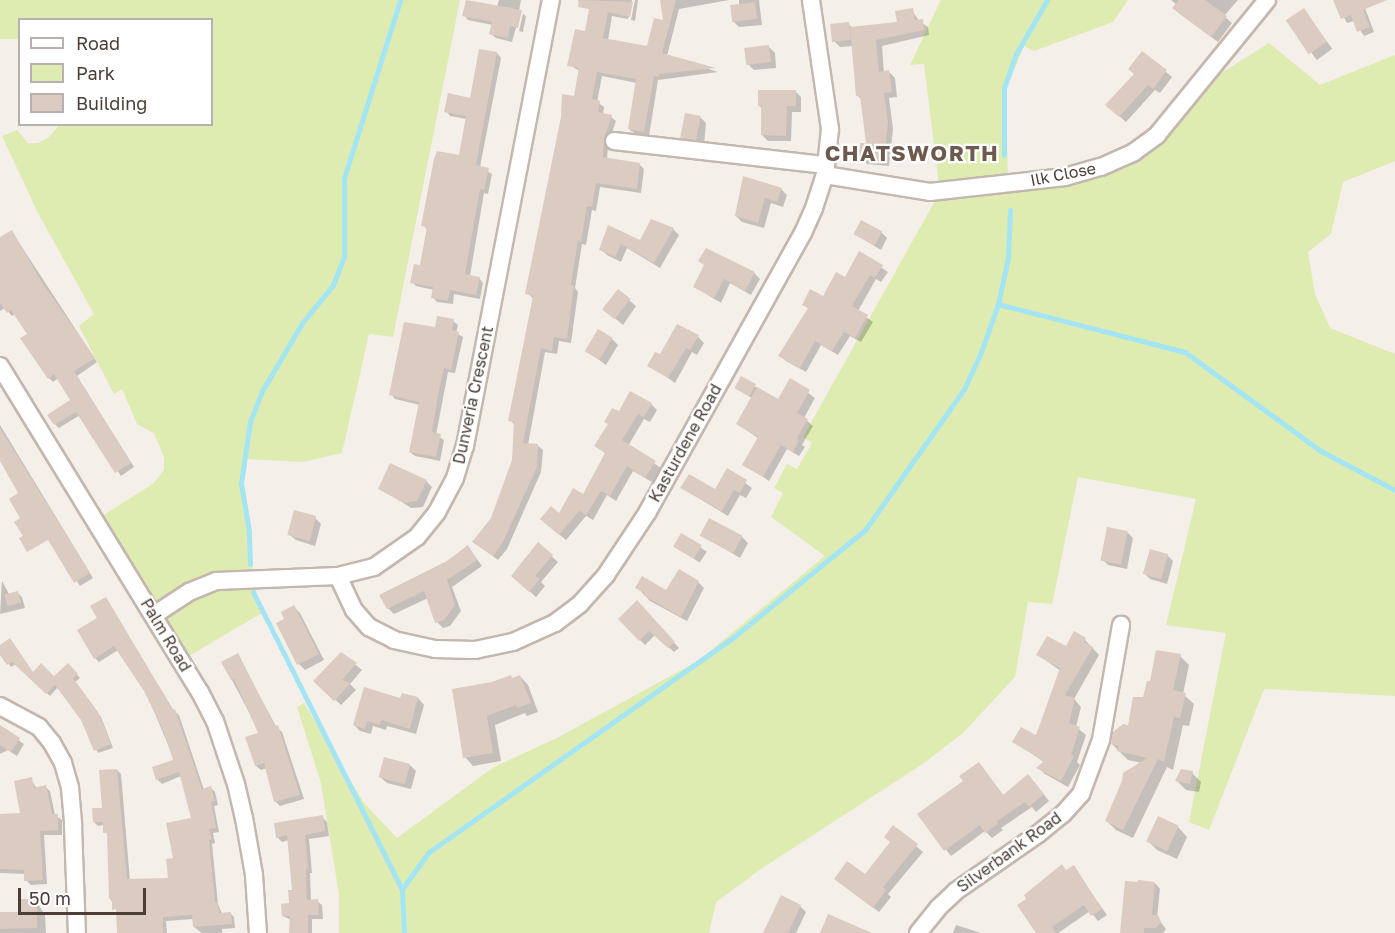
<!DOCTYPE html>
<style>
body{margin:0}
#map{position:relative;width:1395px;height:933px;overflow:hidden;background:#f5efe9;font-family:"Golos Text",sans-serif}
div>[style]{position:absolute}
.green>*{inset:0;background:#deebb1}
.shadow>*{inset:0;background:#0003;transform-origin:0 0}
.stream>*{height:5px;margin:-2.5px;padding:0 2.5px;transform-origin:2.5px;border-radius:2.5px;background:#a4e5f4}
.building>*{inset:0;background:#dbcbc1;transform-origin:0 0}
.roads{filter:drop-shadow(2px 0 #c4b7ae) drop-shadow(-2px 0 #c4b7ae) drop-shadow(0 2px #c4b7ae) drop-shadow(0 -2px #c4b7ae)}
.minor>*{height:16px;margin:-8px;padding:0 8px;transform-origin:8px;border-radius:8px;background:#fff}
span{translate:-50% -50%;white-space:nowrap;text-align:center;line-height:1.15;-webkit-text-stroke:4.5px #fff;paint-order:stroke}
.street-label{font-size:16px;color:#4a3e37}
.district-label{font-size:22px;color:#6d594e;font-weight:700;letter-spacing:1.5px}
.legend{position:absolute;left:18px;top:18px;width:195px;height:108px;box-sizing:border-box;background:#fff;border:2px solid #b7b2af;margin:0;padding:8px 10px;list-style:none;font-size:18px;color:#4a3e37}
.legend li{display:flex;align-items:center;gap:12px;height:30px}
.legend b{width:30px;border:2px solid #b7b2af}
.scale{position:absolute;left:18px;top:888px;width:128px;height:27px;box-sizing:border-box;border:3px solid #4a3e37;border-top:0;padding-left:8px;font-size:18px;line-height:21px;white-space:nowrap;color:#4a3e37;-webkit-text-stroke:4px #fff;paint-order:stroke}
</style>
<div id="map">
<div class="green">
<div style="clip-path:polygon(0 0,460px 0,393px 337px,369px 334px,342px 453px,303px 462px,247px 459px,244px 483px,251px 532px,253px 580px,262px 613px,182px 660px,96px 520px,154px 483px,164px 470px,164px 457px,154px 433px,137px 424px,122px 389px,114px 394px,79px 326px,94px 314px,38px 213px,2px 136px,17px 130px,28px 143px,38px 143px,49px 137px,59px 125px,212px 124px,212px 20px,20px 20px,19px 39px,0 39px)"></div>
<div style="clip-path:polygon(941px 0,1128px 0,1113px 22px,1034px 51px,1024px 46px,1006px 89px,1008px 184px,1134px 155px,1202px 85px,1269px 43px,1320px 85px,1395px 55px,1395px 161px,1343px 182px,1331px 234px,1308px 252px,1315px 294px,1330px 328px,1395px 354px,1395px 696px,1264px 689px,1209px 830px,1189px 822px,1226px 633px,1166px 625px,1196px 499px,1078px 477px,1052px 604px,1028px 602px,1015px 677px,963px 733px,924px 763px,761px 869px,716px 902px,709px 933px,339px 933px,339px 895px,321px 783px,297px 707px,304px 703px,364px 803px,397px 838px,494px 767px,557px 738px,698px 661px,825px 556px,771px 517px,783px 493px,774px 488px,787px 464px,797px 469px,812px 443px,803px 437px,940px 192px,924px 64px,910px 65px)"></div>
</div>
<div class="shadow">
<div style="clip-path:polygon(499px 0,521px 0,519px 11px,522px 13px,520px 13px,512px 42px,496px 38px,491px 34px,493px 25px,468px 20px,464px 15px,497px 7px)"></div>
<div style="clip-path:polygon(578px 0,632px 0,628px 19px,612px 16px,608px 40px,648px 48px,664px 22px,661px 0,729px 0,679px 9px,667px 56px,718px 72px,658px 80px,649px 136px,634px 133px,629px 129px,637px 83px,602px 76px,597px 102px,604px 107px,603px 115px,611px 117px,616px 121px,608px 145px,607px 160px,639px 164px,644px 169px,641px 193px,600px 187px,596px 211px,592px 210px,586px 245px,582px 244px,575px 288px,578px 292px,571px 343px,559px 341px,557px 354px,545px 352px,528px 445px,538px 446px,543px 450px,541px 472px,507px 549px,498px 560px,474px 542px,492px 518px,514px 460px,515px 425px,510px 420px,534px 299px,527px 293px,575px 98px,580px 71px,569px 65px,587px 33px,591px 9px,582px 7px)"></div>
<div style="clip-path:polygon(635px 0,638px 0,635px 21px,631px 20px)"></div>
<div style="clip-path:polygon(739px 0,759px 0,762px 25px,739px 27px,733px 21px,739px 6px)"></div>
<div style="clip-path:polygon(1171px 0,1238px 0,1224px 16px,1232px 23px,1218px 42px,1180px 14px,1174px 8px,1177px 5px)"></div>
<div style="clip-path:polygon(1335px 0,1362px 0,1374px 32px,1364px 36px,1354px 21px,1347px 23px)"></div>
<div style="clip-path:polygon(912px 10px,919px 21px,928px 27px,929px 35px,882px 46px,884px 73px,889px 72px,895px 78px,897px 97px,889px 98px,893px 129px,889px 166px,867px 164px,861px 158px,867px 145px,862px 100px,857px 95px,853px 46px,840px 47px,834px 41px,848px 24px,853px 28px,898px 23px)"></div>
<div style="left:1304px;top:10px;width:48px;height:19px;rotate:54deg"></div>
<div style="clip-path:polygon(523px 14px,526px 16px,523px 32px,519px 31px)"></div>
<div style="clip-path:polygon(769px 47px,775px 53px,776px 68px,754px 70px,748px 64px)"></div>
<div style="clip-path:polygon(497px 53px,501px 58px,480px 167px,492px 174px,488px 194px,484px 193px,470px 276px,479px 278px,483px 283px,480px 299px,454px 294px,453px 304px,437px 302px,433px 297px,434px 290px,416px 286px,412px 282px,421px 267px,428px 230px,423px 225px,460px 157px,467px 119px,450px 116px,446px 111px,471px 100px)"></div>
<div style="clip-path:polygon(1143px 53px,1172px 77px,1160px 93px,1155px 90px,1126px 122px,1107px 105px,1135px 74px)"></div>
<div style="clip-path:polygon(795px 91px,801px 97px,801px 112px,792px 112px,791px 141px,768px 141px,762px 135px,763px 109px,759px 106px)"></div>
<div style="clip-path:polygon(700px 117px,706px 123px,704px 145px,689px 144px,683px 138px)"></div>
<div style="clip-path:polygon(744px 178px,781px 189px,787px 195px,783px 207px,771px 203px,764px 228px,742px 222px,736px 216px)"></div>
<div style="clip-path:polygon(608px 227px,641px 241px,673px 229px,679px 235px,660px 268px,627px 248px,621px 262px,607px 255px,601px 249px)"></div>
<div style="clip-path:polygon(12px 232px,97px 362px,77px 376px,134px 467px,121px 476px,80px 415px,59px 428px,55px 424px,49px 415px,72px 401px,58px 378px,53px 382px,49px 378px,29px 334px,16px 314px,12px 316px,5px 308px,0 311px,0 239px)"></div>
<div style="clip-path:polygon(881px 232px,887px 238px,881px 250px,855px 234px)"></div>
<div style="clip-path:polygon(860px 253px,888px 272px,881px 282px,876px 279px,858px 311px,873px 322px,861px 342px,850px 336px,838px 355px,821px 345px,806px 372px,786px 361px,780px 356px,809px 309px,804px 304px,824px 298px,846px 279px)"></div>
<div style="clip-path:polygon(705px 266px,754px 273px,760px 279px,751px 295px,730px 283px,721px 303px,695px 287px)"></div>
<div style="clip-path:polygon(618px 291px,636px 306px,623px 325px,605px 310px)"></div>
<div style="clip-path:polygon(453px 321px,458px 325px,456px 333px,463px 337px,455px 373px,448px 372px,436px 435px,444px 440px,440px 461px,415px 456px,410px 452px,420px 405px,395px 399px,391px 394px,436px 329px)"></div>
<div style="clip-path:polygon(698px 337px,704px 343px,697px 355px,692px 352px,675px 383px,649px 365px)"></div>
<div style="clip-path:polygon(612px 339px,618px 345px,606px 365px,587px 351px)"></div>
<div style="clip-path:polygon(741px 378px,779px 401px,790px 380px,815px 398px,804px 418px,813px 426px,802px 445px,805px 447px,799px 456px,787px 449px,769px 481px,744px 464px,759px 439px,738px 424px,752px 398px,739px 390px)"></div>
<div style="clip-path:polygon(651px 404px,657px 410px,650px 422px,644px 419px,628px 446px,661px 468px,652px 482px,633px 471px,616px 501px,607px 495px,593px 520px,586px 516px,566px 540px,548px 525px,583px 496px,606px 454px,596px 445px,619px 413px)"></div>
<div style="clip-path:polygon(0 425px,93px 578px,80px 586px,0 457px)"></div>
<div style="clip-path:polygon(727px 470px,752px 488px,746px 498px,740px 495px,728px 516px,682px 488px,716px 491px)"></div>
<div style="clip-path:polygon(426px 481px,432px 487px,423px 507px,411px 508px,380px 488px)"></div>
<div style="clip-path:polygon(315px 518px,321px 524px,315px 546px,296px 540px,289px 534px)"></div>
<div style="clip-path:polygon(1127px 532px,1133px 538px,1127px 569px,1108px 565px,1102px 559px)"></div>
<div style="left:682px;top:535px;width:30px;height:13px;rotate:34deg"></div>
<div style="clip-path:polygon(702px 535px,742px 537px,748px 543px,740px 558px)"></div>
<div style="clip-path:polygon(538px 544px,558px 562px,541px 582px,545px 586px,536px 597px,519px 582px)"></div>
<div style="clip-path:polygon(468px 547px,482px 566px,452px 587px,461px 611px,450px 626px,443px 628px,437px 622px,428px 598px,394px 614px,388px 608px)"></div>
<div style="clip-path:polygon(1167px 555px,1173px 561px,1167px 584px,1150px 579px,1144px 573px)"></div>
<div style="clip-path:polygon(2px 581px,9px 594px,17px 592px,22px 597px,25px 608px,0 614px)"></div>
<div style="clip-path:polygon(698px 582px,704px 588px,687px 621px,650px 601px,637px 587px,667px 592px)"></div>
<div style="clip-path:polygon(106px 599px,174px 711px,179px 715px,204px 790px,211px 788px,215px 792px,218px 805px,214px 806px,219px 832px,213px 833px,215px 843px,212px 844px,218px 904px,222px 914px,230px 913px,234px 917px,235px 928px,222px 929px,222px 933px,202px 933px,194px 927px,193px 919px,166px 921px,167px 933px,119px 933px,118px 913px,110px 898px,109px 836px,105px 832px,104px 825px,98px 826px,94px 822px,103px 809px,117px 770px,121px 774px,130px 881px,170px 880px,175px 860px,193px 819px,181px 776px,162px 784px,158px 780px,154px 768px,175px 761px,145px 690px,118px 650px,99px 662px,95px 658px,99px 618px)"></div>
<div style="clip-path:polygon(637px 602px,679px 648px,674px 652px,655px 635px,645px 645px,620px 619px)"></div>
<div style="clip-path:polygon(294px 607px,300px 613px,324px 660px,305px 670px,299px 664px,286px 619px)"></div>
<div style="clip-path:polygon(1075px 633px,1085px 640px,1099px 655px,1074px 699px,1081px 707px,1076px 727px,1086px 735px,1077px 762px,1080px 765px,1068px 787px,1045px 774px,1038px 768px,1044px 762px,1014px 742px,1037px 737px,1061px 671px,1038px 655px,1066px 648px)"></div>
<div style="clip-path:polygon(0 647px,33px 674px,54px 678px,68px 665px,80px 678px,75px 682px,101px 717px,113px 748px,98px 753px,83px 720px,58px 687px,50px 696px,16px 664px,11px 667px,0 652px)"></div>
<div style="clip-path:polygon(342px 654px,362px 670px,350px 684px,356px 690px,341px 705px,315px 681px)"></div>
<div style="clip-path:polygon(237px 655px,277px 728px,282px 732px,304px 799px,280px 806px,275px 801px,267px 768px,261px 770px,256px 766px,260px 733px,232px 680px)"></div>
<div style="clip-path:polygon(1180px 656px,1189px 665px,1183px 694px,1194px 704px,1189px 726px,1183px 725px,1173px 770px,1167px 767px,1133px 838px,1116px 830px,1107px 821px,1142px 763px,1128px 760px,1112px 744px,1129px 727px,1151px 683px)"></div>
<div style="clip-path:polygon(520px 676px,528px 685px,538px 712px,527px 716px,525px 713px,495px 725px,501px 761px,473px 766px,465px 757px,492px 684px,511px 677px,513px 679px)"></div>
<div style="clip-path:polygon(418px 698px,424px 705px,416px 734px,387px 726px,386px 730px,373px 726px,371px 734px,360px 731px,354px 725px,401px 700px)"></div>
<div style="clip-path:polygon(0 727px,24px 744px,17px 756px,8px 750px,0 754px)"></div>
<div style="clip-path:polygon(979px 764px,1004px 796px,1034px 782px,1049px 801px,1036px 812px,1032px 807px,1001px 828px,1003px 830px,992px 838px,985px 831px,951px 856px,919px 815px,965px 781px)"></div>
<div style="clip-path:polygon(410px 765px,416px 771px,411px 789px,387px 783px,380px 777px)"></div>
<div style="clip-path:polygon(1192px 773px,1201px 782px,1199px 792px,1186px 790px,1177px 781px)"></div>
<div style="clip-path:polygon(31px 779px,37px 789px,45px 787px,50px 791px,55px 815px,62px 820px,62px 835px,44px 835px,47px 884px,31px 885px,26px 880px,26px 874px,0 873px,0 815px,22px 814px)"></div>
<div style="clip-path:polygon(322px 817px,327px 822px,329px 836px,309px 839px,312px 873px,310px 873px,311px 901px,317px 901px,322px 905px,323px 919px,312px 919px,312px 933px,291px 933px,291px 920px,283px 916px,290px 905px,293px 891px,289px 840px,282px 842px,277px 837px)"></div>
<div style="clip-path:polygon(893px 827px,923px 852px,888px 894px,891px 897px,879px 912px,836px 879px,865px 876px,891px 842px)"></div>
<div style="clip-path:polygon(1178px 827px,1187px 837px,1177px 859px,1157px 850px,1148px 841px)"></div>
<div style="clip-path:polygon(1073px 867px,1107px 915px,1098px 921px,1090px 911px,1058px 933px,1038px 933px,1028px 900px)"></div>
<div style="clip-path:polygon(1155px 883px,1160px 889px,1157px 917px,1166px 929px,1163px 933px,1122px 933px)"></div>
<div style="clip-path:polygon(36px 901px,45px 915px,46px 933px,0 933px,0 914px,20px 913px)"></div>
<div style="clip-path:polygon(800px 906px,806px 912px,796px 933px,764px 933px)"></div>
<div style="clip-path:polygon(956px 925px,981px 933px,953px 933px)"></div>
</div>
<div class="stream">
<div style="left:1004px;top:155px;width:67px;rotate:-90deg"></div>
<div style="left:1004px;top:88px;width:36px;rotate:-71deg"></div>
<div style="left:1016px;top:54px;width:62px;rotate:-60.1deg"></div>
<div style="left:998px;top:304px;width:193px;rotate:14.4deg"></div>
<div style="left:1185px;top:352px;width:168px;rotate:36.1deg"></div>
<div style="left:1321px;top:451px;width:84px;rotate:27.8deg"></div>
<div style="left:250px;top:564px;width:33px;rotate:-92deg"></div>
<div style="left:249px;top:531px;width:49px;rotate:-99.5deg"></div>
<div style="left:241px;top:483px;width:62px;rotate:-81.6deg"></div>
<div style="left:250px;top:422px;width:33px;rotate:-69deg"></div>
<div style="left:262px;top:391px;width:79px;rotate:-59.5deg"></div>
<div style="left:302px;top:323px;width:49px;rotate:-50.8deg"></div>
<div style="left:333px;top:285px;width:30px;rotate:-69deg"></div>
<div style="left:344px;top:257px;width:79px;rotate:-90deg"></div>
<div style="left:344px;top:178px;width:187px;rotate:-72.5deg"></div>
<div style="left:253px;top:592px;width:332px;rotate:63.4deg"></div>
<div style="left:404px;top:933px;width:44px;rotate:-92.6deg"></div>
<div style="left:402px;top:889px;width:46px;rotate:-53.9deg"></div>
<div style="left:429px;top:852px;width:368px;rotate:-35.2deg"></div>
<div style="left:730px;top:640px;width:174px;rotate:-39.2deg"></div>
<div style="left:865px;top:530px;width:172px;rotate:-54.9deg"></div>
<div style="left:964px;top:389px;width:38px;rotate:-65deg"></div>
<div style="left:980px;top:355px;width:54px;rotate:-70.6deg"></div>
<div style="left:998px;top:304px;width:47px;rotate:-77.7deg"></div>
<div style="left:1008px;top:258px;width:48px;rotate:-87.6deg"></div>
</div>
<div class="building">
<div style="clip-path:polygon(466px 0,522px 10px,518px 28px,510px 26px,508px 38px,489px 34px,492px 22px,462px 16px)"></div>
<div style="clip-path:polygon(579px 0,633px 2px,630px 17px,608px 12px,603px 38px,647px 46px,654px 18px,663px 20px,660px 0,676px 0,662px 53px,716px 68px,659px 74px,659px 77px,654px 76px,644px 132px,628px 129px,636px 79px,597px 72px,592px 99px,600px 101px,598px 112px,612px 115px,604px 139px,603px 157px,640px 163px,637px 189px,596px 183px,592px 207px,587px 206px,581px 242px,578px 240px,571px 285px,574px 285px,567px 339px,554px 337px,552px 351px,541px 348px,523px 443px,538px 444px,537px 467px,502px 544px,493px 556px,472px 542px,491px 518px,512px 460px,514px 422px,508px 421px,533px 296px,525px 294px,561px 117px,562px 94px,574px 96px,579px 68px,567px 66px,575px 29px,585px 31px,589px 9px,578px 7px)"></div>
<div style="clip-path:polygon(1179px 0,1205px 0,1227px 16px,1211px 37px,1172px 8px)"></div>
<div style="clip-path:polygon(1333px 0,1387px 0,1363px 10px,1370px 27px,1357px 32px,1351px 15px,1341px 19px)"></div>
<div style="left:755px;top:2px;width:17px;height:25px;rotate:83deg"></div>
<div style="clip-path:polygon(913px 8px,915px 20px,923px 19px,924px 30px,876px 40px,879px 72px,889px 70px,892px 92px,884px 93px,888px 122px,884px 160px,859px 159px,860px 143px,866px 143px,860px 96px,856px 96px,850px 27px,897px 22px,895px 11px)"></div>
<div style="left:1304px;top:8px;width:41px;height:22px;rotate:56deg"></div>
<div style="left:849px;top:22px;width:18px;height:19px;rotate:84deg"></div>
<div style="left:769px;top:45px;width:17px;height:25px;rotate:83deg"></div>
<div style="clip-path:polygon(479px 49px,497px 52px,476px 165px,489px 168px,484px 190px,480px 189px,465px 274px,480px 277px,476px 295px,450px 290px,448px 301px,431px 298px,433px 287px,410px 283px,414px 264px,420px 265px,427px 227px,421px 226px,434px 159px,437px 151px,459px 155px,466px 116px,444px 112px,448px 93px,470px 98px)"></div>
<div style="clip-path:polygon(1142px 51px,1167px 70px,1153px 89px,1148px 85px,1119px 117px,1105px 105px,1134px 74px,1128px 69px)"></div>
<div style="clip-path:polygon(758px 90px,796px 90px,796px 106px,787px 106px,786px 136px,761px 135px,761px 106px,758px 106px)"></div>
<div style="left:685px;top:113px;width:16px;height:25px;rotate:11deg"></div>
<div style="clip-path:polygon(743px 176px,782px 188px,777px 202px,765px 198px,758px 223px,735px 216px)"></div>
<div style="clip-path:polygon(651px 219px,674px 228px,654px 263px,621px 244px,615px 257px,599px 250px,608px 225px,640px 240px)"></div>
<div style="left:861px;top:220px;width:24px;height:16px;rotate:28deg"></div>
<div style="clip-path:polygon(12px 230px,41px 281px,95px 358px,74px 371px,131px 463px,115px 473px,76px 412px,54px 425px,47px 415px,70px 400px,54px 374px,48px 379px,20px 338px,27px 334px,11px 310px,7px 313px,0 303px,0 237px)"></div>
<div style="clip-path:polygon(706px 248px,755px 272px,745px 291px,724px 279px,714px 298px,693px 287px,704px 265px,698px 261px)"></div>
<div style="clip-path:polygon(859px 251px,883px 265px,875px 278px,870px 275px,852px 306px,868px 315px,855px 338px,844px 332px,832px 351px,815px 341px,800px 368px,778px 356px,808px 308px,802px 305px,810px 289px,823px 296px,836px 272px,845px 277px)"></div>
<div style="left:618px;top:289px;width:16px;height:26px;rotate:38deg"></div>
<div style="clip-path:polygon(437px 316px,454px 319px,452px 330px,459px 332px,451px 370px,444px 368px,438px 395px,432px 432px,441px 434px,436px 457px,409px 452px,419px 402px,389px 395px,404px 322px,435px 327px)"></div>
<div style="clip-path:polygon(677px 324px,699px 335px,690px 350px,686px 348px,668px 378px,647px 366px,655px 352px,660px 354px)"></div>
<div style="left:598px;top:329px;width:17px;height:26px;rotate:31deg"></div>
<div style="left:741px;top:376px;width:17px;height:14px;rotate:28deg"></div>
<div style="clip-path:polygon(790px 378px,810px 390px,797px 413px,808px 419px,797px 438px,799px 440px,793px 452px,781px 445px,763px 477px,742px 465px,758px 437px,736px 424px,757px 387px,778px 399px)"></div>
<div style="clip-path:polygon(630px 391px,652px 403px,644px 417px,638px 414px,622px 440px,656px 461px,645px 478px,627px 466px,610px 496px,601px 491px,586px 515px,579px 511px,559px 535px,540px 519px,551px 506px,559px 513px,573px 488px,583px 494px,605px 453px,594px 446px,608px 424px,604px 422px,612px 408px,619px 411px)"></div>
<div style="clip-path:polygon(0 428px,90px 573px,74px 583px,48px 540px,27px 552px,19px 538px,23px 536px,14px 522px,20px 518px,9px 499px,18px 493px,0 461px)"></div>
<div style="clip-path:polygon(390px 463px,427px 480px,417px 501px,404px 503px,378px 489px)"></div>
<div style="clip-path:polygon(727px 468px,747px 480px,740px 493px,734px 490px,722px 511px,680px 488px,689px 474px,715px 489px)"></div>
<div style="left:294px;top:510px;width:23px;height:26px;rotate:15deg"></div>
<div style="left:709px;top:518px;width:38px;height:20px;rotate:28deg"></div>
<div style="left:1107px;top:527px;width:21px;height:34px;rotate:11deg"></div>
<div style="left:681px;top:533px;width:24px;height:16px;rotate:30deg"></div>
<div style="clip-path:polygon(538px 542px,553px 555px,535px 576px,540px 579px,529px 592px,511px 576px)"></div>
<div style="clip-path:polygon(468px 545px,477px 560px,447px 580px,455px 605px,444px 620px,435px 623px,424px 591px,387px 609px,379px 595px,447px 561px)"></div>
<div style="left:1150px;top:549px;width:19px;height:26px;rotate:16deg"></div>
<div style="clip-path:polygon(679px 569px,699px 581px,681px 617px,643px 595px,645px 593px,635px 588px,642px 576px,666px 590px)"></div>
<div style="left:18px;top:591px;width:12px;height:14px;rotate:76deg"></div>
<div style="clip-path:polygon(106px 597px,173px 710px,175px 709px,202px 789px,211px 786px,215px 801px,211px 802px,216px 828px,209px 829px,212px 840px,209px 840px,215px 902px,218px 902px,219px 913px,231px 912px,232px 924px,193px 927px,192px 915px,163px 917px,163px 933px,117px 933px,116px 909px,112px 910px,112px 899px,109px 899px,107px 833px,103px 833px,103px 822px,93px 822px,92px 808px,102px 808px,99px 770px,117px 769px,127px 879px,168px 878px,166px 859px,173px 858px,166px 823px,191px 818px,179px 772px,156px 780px,152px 767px,173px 760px,164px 732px,144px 691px,114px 646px,94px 659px,77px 630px,97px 618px,90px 606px)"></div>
<div style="clip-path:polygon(637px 600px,675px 642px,668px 648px,649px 631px,639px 641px,618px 619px)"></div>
<div style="clip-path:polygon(294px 605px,319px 654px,297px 665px,276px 623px,284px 619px,281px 612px)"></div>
<div style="clip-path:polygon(1074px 631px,1086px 638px,1084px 642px,1093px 647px,1065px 695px,1075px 698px,1069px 723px,1080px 727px,1071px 755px,1074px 756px,1061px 781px,1036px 768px,1044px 761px,1012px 742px,1021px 727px,1036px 735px,1060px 668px,1036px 655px,1047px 636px,1066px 646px)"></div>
<div style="clip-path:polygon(10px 638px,33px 672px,41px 663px,54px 676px,68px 663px,78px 674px,73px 678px,98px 712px,111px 744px,94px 751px,81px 720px,55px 685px,46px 694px,12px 662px,7px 665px,0 655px,0 645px)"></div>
<div style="clip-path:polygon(1156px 650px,1181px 654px,1173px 690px,1186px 693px,1180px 718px,1174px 717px,1164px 762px,1158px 759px,1123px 830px,1105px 821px,1122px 781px,1123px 773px,1147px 758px,1117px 751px,1119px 746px,1111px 744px,1113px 732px,1123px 724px,1128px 725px,1133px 697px,1143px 697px,1147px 681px,1150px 681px)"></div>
<div style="clip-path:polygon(341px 652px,357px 663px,342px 680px,351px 683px,334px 701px,313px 681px)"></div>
<div style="clip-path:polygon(238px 653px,275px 726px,278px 725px,300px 795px,274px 802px,264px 763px,255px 766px,245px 737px,258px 733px,234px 679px,231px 680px,221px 662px)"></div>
<div style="clip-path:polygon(511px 675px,512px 678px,520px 675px,531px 703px,517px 708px,516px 705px,487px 716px,493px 753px,463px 758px,452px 689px,492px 682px)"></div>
<div style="clip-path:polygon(364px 687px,400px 698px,402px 693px,418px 697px,410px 729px,381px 720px,380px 725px,367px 721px,365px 729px,353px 725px)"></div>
<div style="clip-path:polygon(0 725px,20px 738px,11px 752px,0 745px)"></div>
<div style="left:384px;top:757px;width:27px;height:21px;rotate:15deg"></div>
<div style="clip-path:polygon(979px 762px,1003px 795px,1028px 774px,1044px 794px,1029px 807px,1025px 802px,997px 821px,998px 824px,985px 833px,980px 825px,944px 851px,917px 814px,963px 781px,959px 776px)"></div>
<div style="clip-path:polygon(1181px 769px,1193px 771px,1190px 784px,1175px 781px)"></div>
<div style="clip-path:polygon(32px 777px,34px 788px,46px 785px,52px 814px,58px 814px,58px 830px,40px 831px,43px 880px,24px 881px,24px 870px,0 869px,0 814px,20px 813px,14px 781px)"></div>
<div style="clip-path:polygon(323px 815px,325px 831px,305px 835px,308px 868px,306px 869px,307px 900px,318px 899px,319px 915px,308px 915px,308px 933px,289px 933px,290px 916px,282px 916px,281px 904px,289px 903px,288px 890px,292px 890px,287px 835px,276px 838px,274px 823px)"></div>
<div style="left:1158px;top:816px;width:23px;height:28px;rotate:25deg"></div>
<div style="clip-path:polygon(893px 825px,918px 844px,883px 887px,886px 890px,873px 908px,834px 879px,847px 861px,865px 874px,890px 842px,884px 837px)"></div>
<div style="clip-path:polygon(1062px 864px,1066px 870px,1074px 865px,1102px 909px,1091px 916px,1084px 905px,1052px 927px,1056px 933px,1036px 933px,1017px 905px,1026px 899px,1024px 895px)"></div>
<div style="clip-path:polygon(1138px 880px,1155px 882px,1152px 915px,1158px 915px,1161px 922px,1156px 928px,1144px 928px,1144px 933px,1120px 933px,1125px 881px,1137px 882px)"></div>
<div style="clip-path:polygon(781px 895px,801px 905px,788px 933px,763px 933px)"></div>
<div style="clip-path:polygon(18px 899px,37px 899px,37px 928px,0 929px,0 912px,18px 912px)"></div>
<div style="clip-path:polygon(828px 914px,872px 933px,820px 933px)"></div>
</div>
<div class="roads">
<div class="minor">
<div style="left:614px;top:141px;width:213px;rotate:6.5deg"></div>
<div style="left:825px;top:175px;width:106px;rotate:9.2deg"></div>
<div style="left:930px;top:192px;width:136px;rotate:-6.3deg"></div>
<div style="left:1065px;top:177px;width:37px;rotate:-16deg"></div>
<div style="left:1101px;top:167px;width:36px;rotate:-24deg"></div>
<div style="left:1134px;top:152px;width:29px;rotate:-36deg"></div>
<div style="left:1157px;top:135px;width:174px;rotate:-50.8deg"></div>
<div style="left:0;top:366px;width:382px;rotate:58.5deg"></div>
<div style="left:200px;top:692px;width:33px;rotate:63deg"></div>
<div style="left:215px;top:721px;width:66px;rotate:71.6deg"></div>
<div style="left:236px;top:784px;width:35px;rotate:77deg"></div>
<div style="left:244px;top:818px;width:58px;rotate:80deg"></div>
<div style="left:254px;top:875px;width:58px;rotate:86.1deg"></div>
<div style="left:338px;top:576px;width:38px;rotate:65deg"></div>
<div style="left:354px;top:610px;width:23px;rotate:49deg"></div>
<div style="left:369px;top:627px;width:28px;rotate:27deg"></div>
<div style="left:394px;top:640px;width:42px;rotate:12.4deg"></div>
<div style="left:435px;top:649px;width:40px;rotate:1.4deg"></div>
<div style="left:475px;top:650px;width:39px;rotate:-12deg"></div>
<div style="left:513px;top:642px;width:46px;rotate:-24.3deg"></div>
<div style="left:555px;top:623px;width:31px;rotate:-37deg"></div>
<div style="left:580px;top:604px;width:39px;rotate:-48deg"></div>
<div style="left:606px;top:575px;width:74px;rotate:-56.5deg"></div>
<div style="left:647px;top:513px;width:321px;rotate:-60.9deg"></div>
<div style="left:803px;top:233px;width:27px;rotate:-66deg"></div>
<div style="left:814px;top:208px;width:35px;rotate:-72deg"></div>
<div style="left:825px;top:175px;width:46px;rotate:-83.8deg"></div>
<div style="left:830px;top:129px;width:130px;rotate:-98.4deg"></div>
<div style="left:154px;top:615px;width:42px;rotate:-33.3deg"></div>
<div style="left:189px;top:592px;width:29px;rotate:-22deg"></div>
<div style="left:216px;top:581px;width:122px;rotate:-2.3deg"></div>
<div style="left:338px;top:576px;width:37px;rotate:-14deg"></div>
<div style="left:374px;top:567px;width:52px;rotate:-34.9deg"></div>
<div style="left:417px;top:537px;width:32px;rotate:-51deg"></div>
<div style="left:437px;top:512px;width:38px;rotate:-62deg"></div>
<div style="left:455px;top:478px;width:34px;rotate:-73deg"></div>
<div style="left:465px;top:446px;width:454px;rotate:-79.1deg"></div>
<div style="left:0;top:706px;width:44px;rotate:28.3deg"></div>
<div style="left:39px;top:727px;width:21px;rotate:51deg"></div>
<div style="left:52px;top:743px;width:23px;rotate:61deg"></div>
<div style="left:63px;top:763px;width:26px;rotate:74deg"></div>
<div style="left:70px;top:788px;width:38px;rotate:85deg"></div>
<div style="left:73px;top:826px;width:107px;rotate:87.9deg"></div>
<div style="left:918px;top:933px;width:32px;rotate:-51deg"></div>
<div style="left:938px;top:908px;width:25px;rotate:-43deg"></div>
<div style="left:956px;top:891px;width:100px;rotate:-34.8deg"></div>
<div style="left:1038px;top:834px;width:32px;rotate:-39deg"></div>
<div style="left:1063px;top:814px;width:27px;rotate:-48deg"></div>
<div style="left:1081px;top:794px;width:58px;rotate:-69.7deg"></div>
<div style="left:1101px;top:740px;width:117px;rotate:-80.1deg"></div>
</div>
</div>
<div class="street-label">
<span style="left:1063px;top:174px;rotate:-11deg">Ilk Close</span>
<span style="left:473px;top:395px;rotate:-78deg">Dunveria Crescent</span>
<span style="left:685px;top:443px;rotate:-61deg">Kasturdene Road</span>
<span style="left:166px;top:635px;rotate:59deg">Palm Road</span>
<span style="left:1009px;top:852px;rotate:-36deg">Silverbank Road</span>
</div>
<div class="district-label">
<span style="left:912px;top:153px">CHATSWORTH</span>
</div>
<ul class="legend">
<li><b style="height:8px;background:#fff"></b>Road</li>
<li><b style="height:16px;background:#deebb1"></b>Park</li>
<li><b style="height:16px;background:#dbcbc1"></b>Building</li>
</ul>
<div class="scale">50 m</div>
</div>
